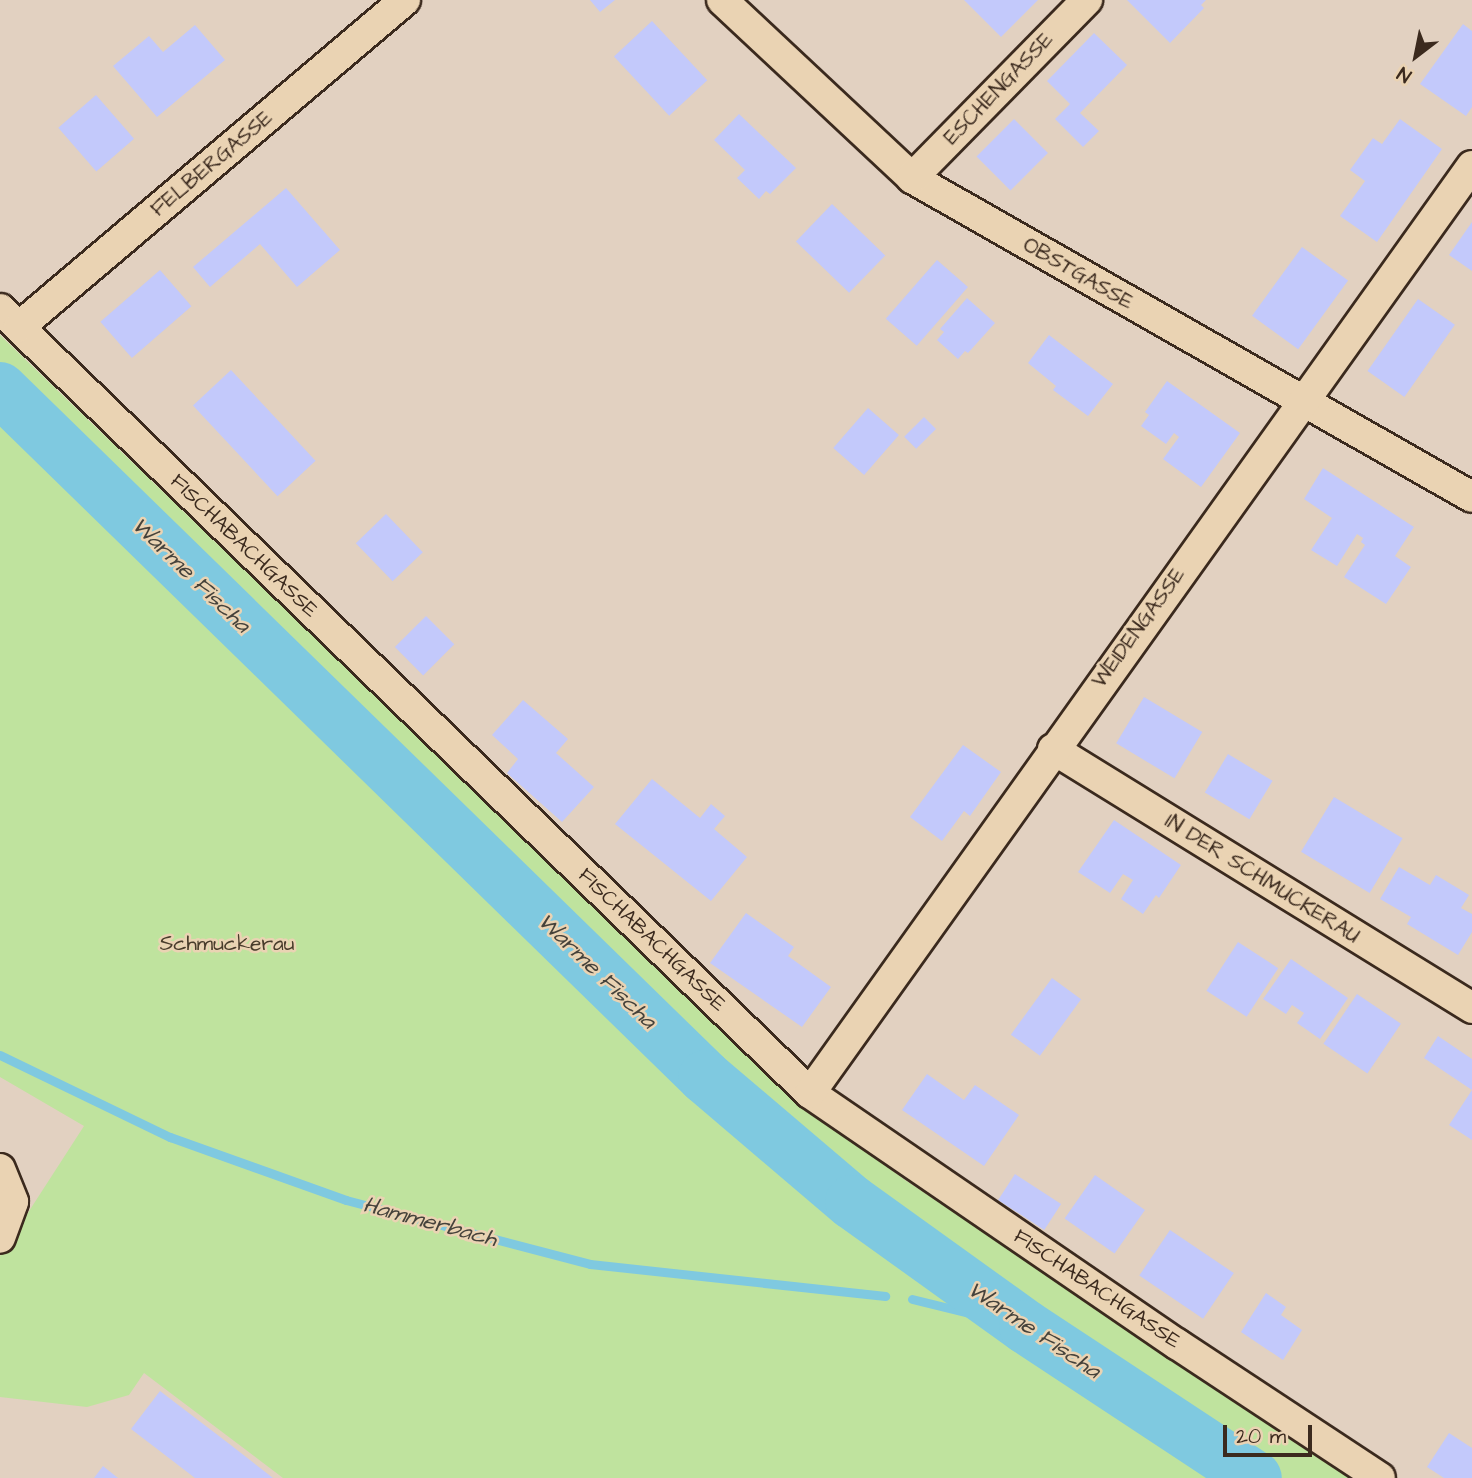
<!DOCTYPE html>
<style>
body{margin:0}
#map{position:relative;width:1472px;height:1478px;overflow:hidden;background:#e2d1c1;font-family:"Architects Daughter",sans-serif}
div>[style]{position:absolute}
.green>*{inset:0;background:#bfe39e}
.stream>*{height:9px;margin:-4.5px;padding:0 4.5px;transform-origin:4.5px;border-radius:4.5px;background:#7fc9e0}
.river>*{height:54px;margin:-27px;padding:0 27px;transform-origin:27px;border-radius:27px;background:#7fc9e0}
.building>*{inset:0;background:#c3c9fb;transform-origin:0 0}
.roads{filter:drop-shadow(2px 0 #3b2a1e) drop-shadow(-2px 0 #3b2a1e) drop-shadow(0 2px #3b2a1e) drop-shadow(0 -2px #3b2a1e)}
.minor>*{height:30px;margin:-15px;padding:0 15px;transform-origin:15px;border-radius:15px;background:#ead3b3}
span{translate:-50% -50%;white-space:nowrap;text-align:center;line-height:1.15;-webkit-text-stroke:5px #ead3b3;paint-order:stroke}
.street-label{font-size:21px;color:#3b2a1e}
.park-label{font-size:21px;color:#483c2b}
.water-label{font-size:23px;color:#45423b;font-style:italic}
.north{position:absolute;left:1381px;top:21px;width:70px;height:70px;-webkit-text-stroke:5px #ead3b3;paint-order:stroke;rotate:212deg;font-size:19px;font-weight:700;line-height:28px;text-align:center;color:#3b2a1e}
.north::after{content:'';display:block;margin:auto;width:24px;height:32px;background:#3b2a1e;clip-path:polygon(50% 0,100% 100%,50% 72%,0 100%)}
.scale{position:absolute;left:1223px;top:1425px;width:89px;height:32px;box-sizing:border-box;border:4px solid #3b2a1e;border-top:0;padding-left:9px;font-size:21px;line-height:24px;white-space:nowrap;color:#3b2a1e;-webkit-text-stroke:5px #ead3b3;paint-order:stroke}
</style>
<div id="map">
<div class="green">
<div style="clip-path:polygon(0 335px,788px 1093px,905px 1180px,1357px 1478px,283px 1478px,144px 1373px,129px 1395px,87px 1407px,0 1397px,0 1256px,84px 1126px,0 1077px)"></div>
</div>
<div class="stream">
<div style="left:0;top:1055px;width:189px;rotate:25.8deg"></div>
<div style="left:170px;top:1137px;width:187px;rotate:19.7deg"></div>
<div style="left:346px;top:1200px;width:252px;rotate:14.7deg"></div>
<div style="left:590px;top:1264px;width:297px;rotate:6.2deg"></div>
<div style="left:912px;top:1299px;width:117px;rotate:13.8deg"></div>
</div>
<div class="river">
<div style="left:0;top:389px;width:985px;rotate:44.3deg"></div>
<div style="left:705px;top:1077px;width:193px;rotate:40.4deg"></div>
<div style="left:852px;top:1202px;width:214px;rotate:35.7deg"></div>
<div style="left:1026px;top:1327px;width:274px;rotate:33.4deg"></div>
</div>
<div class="building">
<div style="clip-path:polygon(590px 0,615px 0,600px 12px)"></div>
<div style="clip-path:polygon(964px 0,1038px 0,1001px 37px)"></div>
<div style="clip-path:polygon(1127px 0,1206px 0,1201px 5px,1204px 8px,1170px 43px)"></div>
<div style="left:652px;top:21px;width:81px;height:52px;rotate:47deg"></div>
<div style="clip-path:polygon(1463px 24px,1472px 31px,1472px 107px,1466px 116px,1420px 84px)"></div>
<div style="clip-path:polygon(195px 25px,225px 60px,157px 117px,113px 66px,149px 36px,163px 52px)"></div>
<div style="clip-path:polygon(1094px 33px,1127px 65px,1080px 113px,1099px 131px,1083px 147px,1055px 119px,1070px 104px,1047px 81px)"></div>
<div style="left:96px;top:95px;width:58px;height:50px;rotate:49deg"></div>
<div style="clip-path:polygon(739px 114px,796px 168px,770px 194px,766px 191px,759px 199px,737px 178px,745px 170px,714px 140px)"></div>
<div style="left:1014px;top:119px;width:48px;height:53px;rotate:45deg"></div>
<div style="clip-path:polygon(1400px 119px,1442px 149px,1377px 242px,1340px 216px,1365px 181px,1350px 170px,1373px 138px,1382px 144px)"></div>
<div style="clip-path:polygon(286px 188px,340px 250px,297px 287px,260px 244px,210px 287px,193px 267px)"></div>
<div style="left:832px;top:204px;width:74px;height:52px;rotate:44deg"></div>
<div style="clip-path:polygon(1472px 222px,1472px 271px,1449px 255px)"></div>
<div style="left:1302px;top:247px;width:57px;height:85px;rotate:36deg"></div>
<div style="left:937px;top:260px;width:41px;height:78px;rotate:41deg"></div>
<div style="left:160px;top:270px;width:48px;height:79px;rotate:49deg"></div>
<div style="clip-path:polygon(967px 298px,995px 323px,968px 353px,965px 351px,958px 359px,937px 340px,944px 332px,940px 329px)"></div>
<div style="left:1418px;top:299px;width:45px;height:88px;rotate:35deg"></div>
<div style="clip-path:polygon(1049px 335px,1113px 384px,1088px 416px,1053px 390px,1056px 386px,1028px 363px)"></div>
<div style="left:231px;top:370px;width:124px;height:52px;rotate:47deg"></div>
<div style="clip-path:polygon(1167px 381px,1240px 433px,1201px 487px,1163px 459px,1179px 437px,1174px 433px,1166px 444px,1141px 426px,1149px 415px,1145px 412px)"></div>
<div style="left:868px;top:408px;width:41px;height:53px;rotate:41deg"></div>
<div style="left:924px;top:417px;width:17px;height:28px;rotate:45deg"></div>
<div style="clip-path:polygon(1323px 468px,1414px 527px,1395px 556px,1411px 567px,1386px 604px,1344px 577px,1365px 545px,1361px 542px,1363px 538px,1357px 534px,1337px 566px,1311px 550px,1332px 518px,1304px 499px)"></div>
<div style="left:386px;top:514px;width:53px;height:42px;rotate:46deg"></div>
<div style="left:426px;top:616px;width:40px;height:44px;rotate:45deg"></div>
<div style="left:1144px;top:697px;width:68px;height:54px;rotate:31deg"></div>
<div style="clip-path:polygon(523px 700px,568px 739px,556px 753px,594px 787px,562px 822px,507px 773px,518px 759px,492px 735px)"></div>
<div style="clip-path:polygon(963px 745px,1001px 772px,970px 816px,964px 811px,942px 841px,910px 817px)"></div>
<div style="left:1228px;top:754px;width:52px;height:45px;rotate:31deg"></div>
<div style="clip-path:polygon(652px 779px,700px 818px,711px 804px,725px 816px,714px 829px,747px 857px,711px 901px,615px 824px)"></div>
<div style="left:1334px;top:797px;width:80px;height:64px;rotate:31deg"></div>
<div style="clip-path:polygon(1114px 820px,1181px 865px,1159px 898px,1156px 895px,1143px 914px,1121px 899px,1133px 880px,1123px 874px,1110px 893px,1078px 872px)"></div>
<div style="clip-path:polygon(1399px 867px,1430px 885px,1436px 875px,1469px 895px,1461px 908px,1472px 914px,1472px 932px,1458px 955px,1407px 924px,1411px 917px,1380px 899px)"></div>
<div style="clip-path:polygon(746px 913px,794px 947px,788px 956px,831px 987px,802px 1027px,710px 963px)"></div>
<div style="left:1238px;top:942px;width:48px;height:58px;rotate:33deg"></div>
<div style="clip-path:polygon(1291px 959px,1348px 998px,1320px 1039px,1297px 1023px,1304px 1013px,1292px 1005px,1286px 1014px,1263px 999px)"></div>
<div style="left:1052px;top:978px;width:36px;height:70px;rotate:36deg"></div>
<div style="left:1357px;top:994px;width:53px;height:60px;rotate:34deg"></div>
<div style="clip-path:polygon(1438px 1036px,1472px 1059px,1472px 1140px,1449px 1125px,1472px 1090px,1424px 1058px)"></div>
<div style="clip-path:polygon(927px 1074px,964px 1100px,975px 1085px,1019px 1115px,984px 1166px,902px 1110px)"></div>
<div style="left:1015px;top:1174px;width:55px;height:31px;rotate:33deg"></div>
<div style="left:1095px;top:1175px;width:61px;height:53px;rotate:35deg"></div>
<div style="left:1170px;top:1230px;width:77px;height:55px;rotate:34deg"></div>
<div style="clip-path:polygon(1266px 1293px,1286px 1307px,1281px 1315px,1302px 1330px,1283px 1360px,1241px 1332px)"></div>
<div style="clip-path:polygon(160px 1391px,232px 1446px,273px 1478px,195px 1478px,131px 1429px)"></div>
<div style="clip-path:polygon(1449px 1433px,1472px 1448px,1472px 1478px,1444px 1478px,1427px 1467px)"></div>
<div style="clip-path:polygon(103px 1466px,118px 1478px,94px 1478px)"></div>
</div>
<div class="roads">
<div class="minor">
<div style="left:722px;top:0;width:260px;rotate:43.1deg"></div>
<div style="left:912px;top:178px;width:644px;rotate:29.67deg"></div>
<div style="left:912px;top:178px;width:250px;rotate:-45.5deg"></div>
<div style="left:0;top:309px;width:1127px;rotate:44.07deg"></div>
<div style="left:810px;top:1093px;width:445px;rotate:34.4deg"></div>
<div style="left:1177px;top:1344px;width:243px;rotate:33.4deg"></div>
<div style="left:19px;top:327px;width:506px;rotate:-40.27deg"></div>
<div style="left:1053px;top:749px;width:493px;rotate:31.7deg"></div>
<div style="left:810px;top:1093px;width:1139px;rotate:-54.47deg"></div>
<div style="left:0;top:1169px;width:35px;rotate:68deg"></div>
<div style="left:13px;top:1202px;width:38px;rotate:110deg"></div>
</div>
</div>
<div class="street-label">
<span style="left:999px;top:89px;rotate:-46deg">ESCHENGASSE</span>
<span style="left:212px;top:164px;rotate:-40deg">FELBERGASSE</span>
<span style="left:1078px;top:274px;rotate:30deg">OBSTGASSE</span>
<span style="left:244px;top:546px;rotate:44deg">FISCHABACHGASSE</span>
<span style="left:1139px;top:628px;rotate:-54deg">WEIDENGASSE</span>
<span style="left:1262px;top:879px;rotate:32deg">IN DER SCHMUCKERAU</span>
<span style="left:652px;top:940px;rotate:44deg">FISCHABACHGASSE</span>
<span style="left:1097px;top:1289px;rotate:34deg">FISCHABACHGASSE</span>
</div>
<div class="park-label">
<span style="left:227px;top:944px">Schmuckerau</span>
</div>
<div class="water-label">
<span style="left:191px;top:575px;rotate:44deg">Warme Fischa</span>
<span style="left:597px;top:971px;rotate:44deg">Warme Fischa</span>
<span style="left:430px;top:1222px;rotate:15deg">Hammerbach</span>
<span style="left:1034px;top:1330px;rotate:34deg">Warme Fischa</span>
</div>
<div class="north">N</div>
<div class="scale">20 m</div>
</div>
